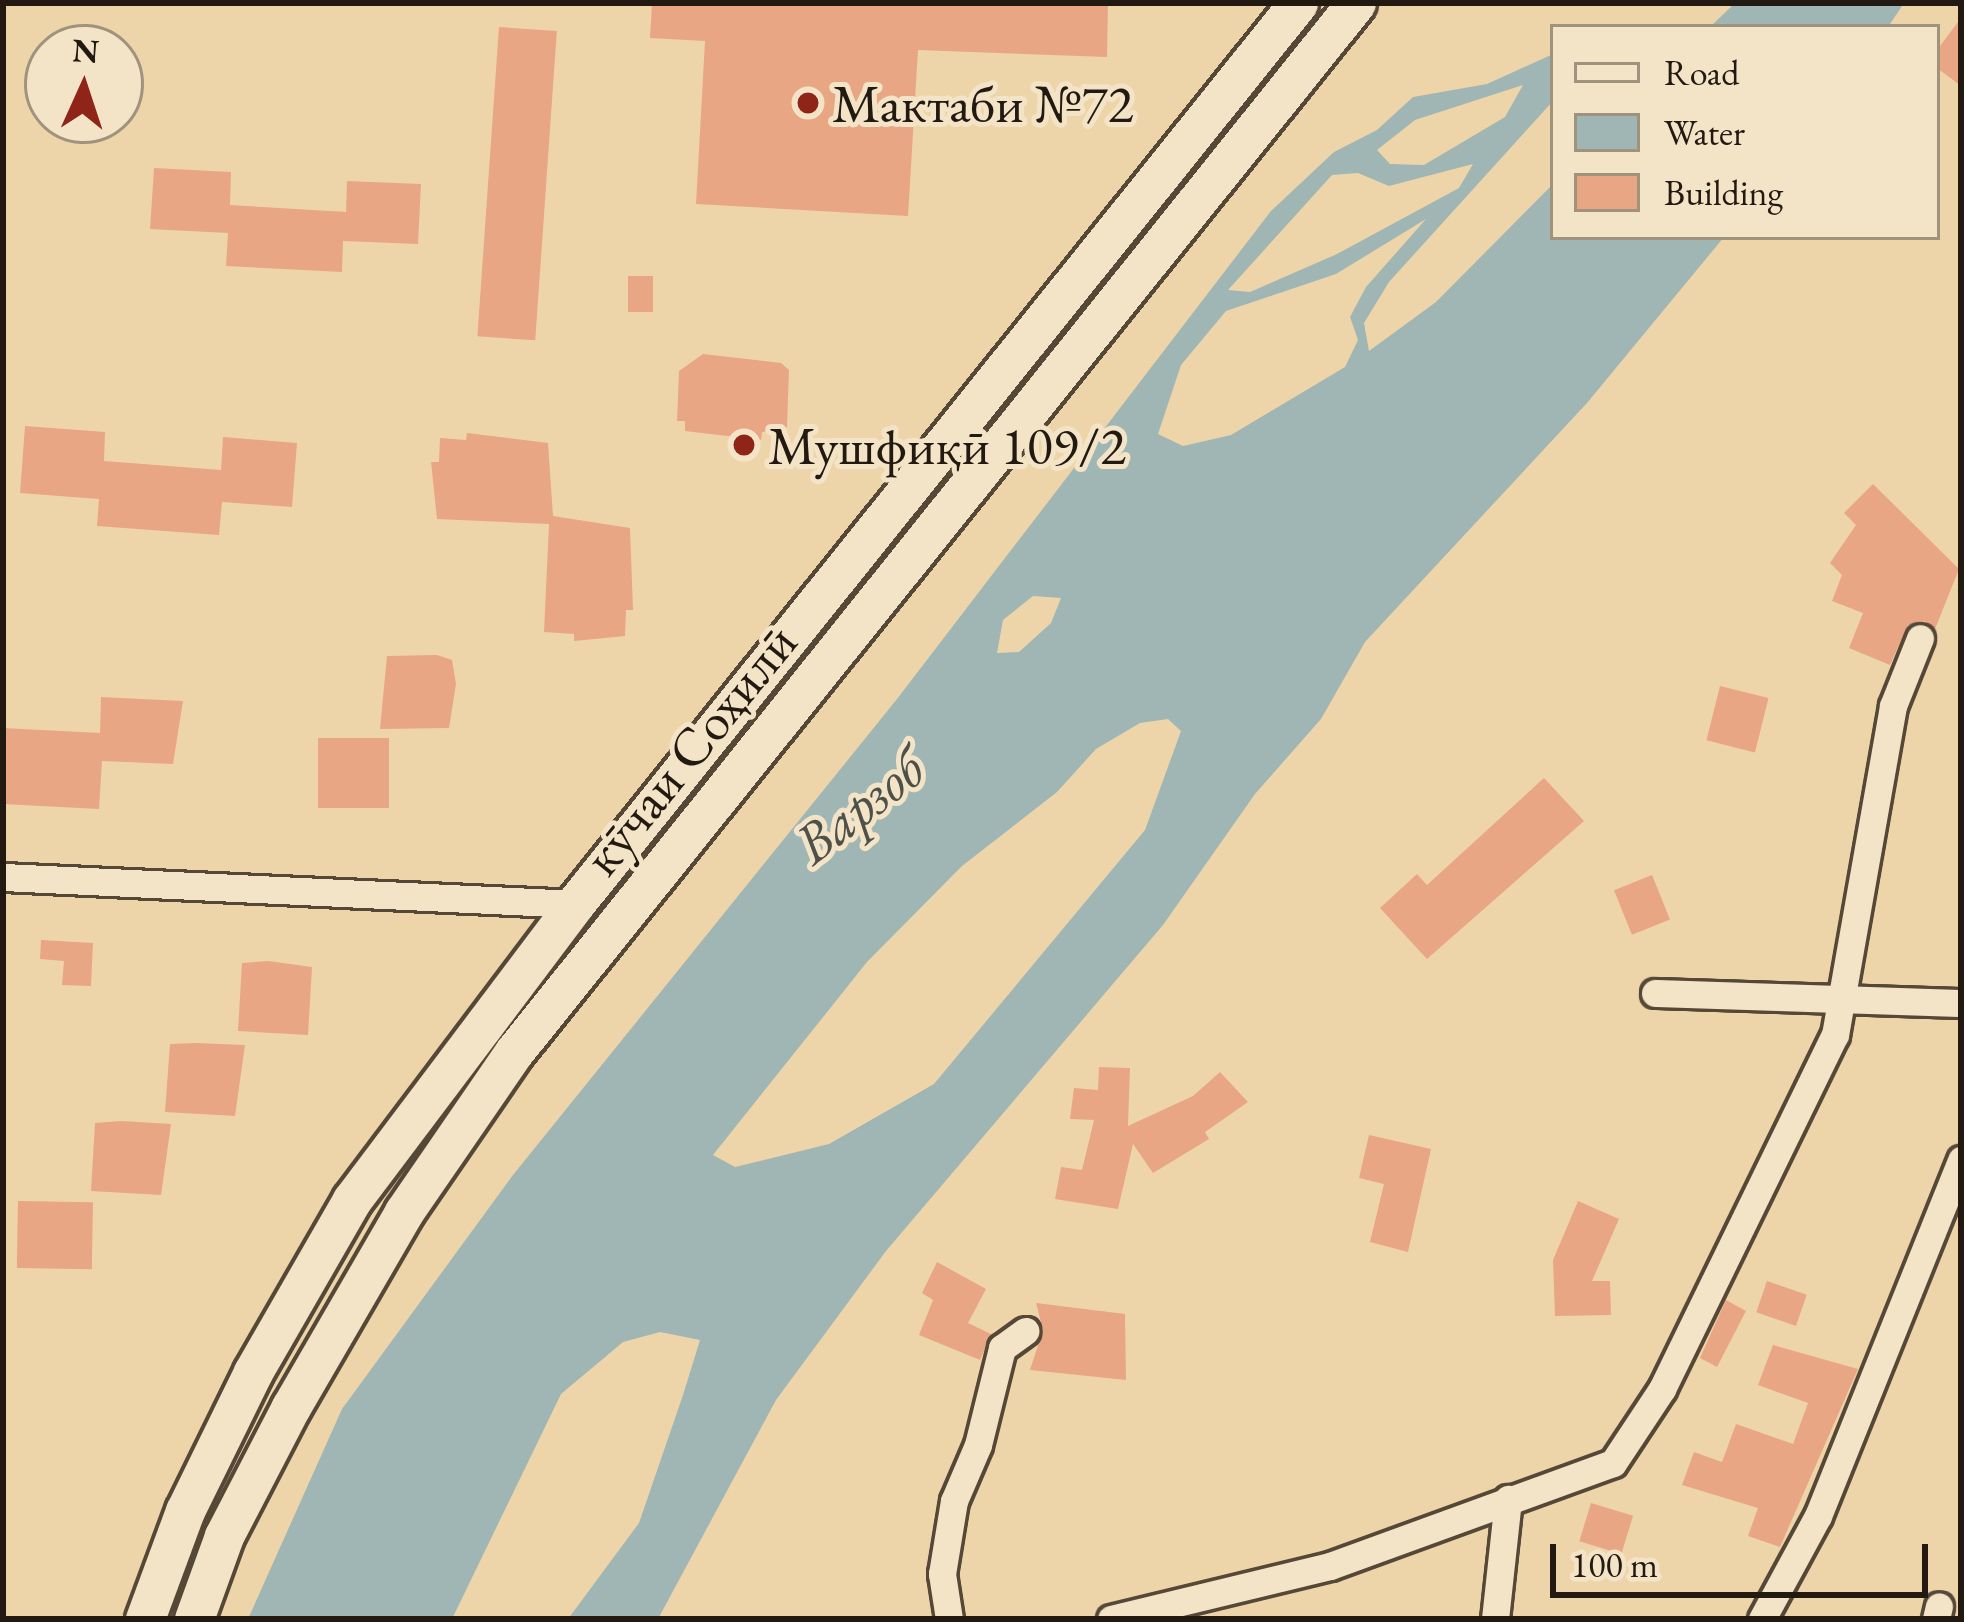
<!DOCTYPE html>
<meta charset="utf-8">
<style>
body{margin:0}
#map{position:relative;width:1964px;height:1622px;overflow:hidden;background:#eed5a9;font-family:"EB Garamond",serif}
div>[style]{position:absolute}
.water>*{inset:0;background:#9fb6b4}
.building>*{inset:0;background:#e8a685;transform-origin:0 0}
.roads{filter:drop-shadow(3px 0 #554837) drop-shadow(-3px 0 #554837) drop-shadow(0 3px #554837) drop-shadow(0 -3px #554837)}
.minor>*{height:27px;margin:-13.5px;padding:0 13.5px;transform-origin:13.5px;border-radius:13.5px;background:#f4e4c7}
.secondary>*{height:39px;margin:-19.5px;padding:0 19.5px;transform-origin:19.5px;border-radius:19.5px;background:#f4e4c7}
.dots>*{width:33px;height:33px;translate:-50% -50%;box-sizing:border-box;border:6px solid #f4e4c7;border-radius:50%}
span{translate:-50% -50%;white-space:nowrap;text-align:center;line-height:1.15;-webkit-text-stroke:10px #f4e4c7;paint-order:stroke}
.poi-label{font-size:54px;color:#221911}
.left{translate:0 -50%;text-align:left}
.street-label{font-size:54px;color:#221911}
.water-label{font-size:57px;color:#4e504a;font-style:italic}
.frame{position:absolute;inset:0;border:6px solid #221911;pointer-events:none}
.legend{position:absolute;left:1550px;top:24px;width:390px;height:216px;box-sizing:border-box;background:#f4e4c7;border:3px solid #a0937e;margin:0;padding:15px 21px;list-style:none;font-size:36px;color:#221911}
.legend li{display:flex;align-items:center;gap:24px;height:60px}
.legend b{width:60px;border:3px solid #a0937e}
.north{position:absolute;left:24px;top:24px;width:120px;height:120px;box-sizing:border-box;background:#f4e4c7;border:3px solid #a0937e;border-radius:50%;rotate:3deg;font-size:33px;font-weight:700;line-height:48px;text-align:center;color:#221911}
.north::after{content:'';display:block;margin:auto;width:42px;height:54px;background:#8f2418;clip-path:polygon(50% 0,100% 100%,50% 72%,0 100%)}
.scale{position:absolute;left:1550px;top:1544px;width:378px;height:54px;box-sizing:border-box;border:6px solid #221911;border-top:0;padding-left:15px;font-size:36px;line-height:42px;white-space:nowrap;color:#221911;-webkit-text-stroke:9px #f4e4c7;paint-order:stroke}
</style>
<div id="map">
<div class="water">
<div style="clip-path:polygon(1735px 3px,1904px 3px,1888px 27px,1710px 27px)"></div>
<div style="clip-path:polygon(evenodd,1553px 54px,1553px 101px,1389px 282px,1364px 323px,1369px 351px,1436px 302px,1553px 184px,1553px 237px,1724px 237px,1587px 403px,1365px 642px,1321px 719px,1255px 794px,1163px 925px,886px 1251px,776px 1400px,658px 1619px,568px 1619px,639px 1523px,683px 1395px,700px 1340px,660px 1332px,623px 1342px,561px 1394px,452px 1619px,248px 1619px,342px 1409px,513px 1175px,897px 699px,1271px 211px,1334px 152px,1377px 130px,1413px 97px,1487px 84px,1553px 54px,1523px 85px,1505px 117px,1424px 165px,1390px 164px,1377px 150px,1415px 120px,1523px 85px,1553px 54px,1473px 164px,1459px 188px,1337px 254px,1250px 292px,1228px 290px,1332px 175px,1358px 173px,1389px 186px,1473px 164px,1553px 54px,1426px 219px,1366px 287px,1350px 317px,1358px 340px,1345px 367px,1231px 435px,1183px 446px,1158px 434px,1181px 365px,1226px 311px,1336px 274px,1426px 219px,1553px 54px,1033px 596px,1061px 598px,1051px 623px,1019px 652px,997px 653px,1003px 620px,1033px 596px,1553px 54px,1168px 719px,1181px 731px,1145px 830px,934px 1084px,829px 1144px,735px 1167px,713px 1155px,867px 962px,962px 866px,1057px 792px,1096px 749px,1140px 723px,1168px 719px)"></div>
</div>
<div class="building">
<div style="clip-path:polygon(652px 3px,1108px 3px,1107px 57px,918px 50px,908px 216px,696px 204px,705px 41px,650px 38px)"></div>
<div style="clip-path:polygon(1961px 18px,1961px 86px,1937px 68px,1937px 50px)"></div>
<div style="left:499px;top:27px;width:58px;height:310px;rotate:4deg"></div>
<div style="clip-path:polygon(154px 168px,231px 172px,230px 205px,346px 212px,347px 181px,421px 184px,418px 244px,343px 241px,342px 272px,226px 266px,228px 233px,150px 229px)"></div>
<div style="left:653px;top:276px;width:36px;height:25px;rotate:90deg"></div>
<div style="clip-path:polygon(703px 354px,781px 363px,789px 370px,787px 427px,762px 432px,761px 440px,685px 431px,685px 421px,677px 421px,679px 371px)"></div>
<div style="clip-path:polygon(25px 426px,105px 432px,104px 461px,221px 470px,223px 437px,297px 443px,292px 507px,222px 502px,219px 535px,97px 526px,99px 499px,20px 493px)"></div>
<div style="clip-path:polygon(467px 433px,548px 443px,553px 516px,630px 528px,633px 610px,626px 610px,625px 636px,574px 641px,574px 634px,544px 632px,549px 524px,437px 519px,431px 462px,439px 462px,440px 438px,466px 440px)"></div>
<div style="clip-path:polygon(1873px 484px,1959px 569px,1935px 629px,1925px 621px,1908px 625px,1890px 665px,1849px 648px,1863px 613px,1832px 601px,1842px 575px,1830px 563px,1856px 525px,1844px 513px)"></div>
<div style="clip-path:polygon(437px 655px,452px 660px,456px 684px,449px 728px,380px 729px,387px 656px)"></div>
<div style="left:1720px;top:686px;width:50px;height:56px;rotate:14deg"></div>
<div style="clip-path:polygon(101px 697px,183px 701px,173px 764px,102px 761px,99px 809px,3px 804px,3px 728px,100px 733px)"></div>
<div style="left:318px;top:738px;width:71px;height:70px"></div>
<div style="clip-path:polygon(1544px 778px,1584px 821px,1427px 959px,1380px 908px,1417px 874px,1427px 885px)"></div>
<div style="left:1652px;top:875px;width:48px;height:41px;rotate:68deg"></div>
<div style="clip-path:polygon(41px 940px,93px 943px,91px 986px,62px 985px,64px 961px,40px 959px)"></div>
<div style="clip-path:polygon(268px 961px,312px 967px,308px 1035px,238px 1031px,242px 963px)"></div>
<div style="clip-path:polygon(195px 1043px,245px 1045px,235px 1116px,165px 1112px,170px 1044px)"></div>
<div style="clip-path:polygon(1099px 1067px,1130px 1068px,1128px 1126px,1193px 1096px,1220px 1072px,1248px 1102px,1205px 1132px,1209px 1139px,1153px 1173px,1133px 1144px,1118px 1209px,1055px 1199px,1061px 1167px,1082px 1170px,1094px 1120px,1070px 1119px,1074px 1088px,1098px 1090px)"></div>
<div style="clip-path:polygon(121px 1121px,171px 1124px,161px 1195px,91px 1191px,95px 1123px)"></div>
<div style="clip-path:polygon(1369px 1135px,1431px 1149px,1408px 1252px,1370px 1242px,1384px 1184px,1359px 1178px)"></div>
<div style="left:18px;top:1201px;width:75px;height:67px;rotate:1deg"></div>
<div style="clip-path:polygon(1578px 1201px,1619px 1219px,1592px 1281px,1610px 1281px,1611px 1315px,1555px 1316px,1553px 1260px)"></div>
<div style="clip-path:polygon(937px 1262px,986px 1289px,968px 1323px,991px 1334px,980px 1360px,919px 1335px,933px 1300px,922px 1293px)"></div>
<div style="left:1767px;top:1281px;width:42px;height:33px;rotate:19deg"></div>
<div style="clip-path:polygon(1726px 1300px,1746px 1311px,1717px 1367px,1700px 1358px)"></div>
<div style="clip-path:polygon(1036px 1303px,1125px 1314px,1126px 1380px,1030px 1370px,1043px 1330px)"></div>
<div style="clip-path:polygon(1773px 1345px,1858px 1369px,1780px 1547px,1748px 1536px,1758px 1508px,1682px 1485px,1694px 1452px,1722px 1462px,1736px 1424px,1793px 1444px,1808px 1403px,1758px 1385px)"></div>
<div style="left:1591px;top:1503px;width:44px;height:40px;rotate:17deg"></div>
</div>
<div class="roads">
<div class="minor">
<div style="left:3px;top:877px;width:573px;rotate:2.7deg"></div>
<div style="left:1655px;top:993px;width:306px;rotate:1.9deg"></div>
<div style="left:949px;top:1619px;width:46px;rotate:-98.8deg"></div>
<div style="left:942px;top:1574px;width:74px;rotate:-80.7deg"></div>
<div style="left:954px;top:1501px;width:61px;rotate:-66.8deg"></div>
<div style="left:978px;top:1445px;width:100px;rotate:-76.1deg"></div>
<div style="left:1002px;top:1348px;width:29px;rotate:-36deg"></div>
<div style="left:1111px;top:1619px;width:225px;rotate:-13.6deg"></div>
<div style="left:1330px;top:1566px;width:301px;rotate:-20deg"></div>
<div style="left:1613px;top:1463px;width:89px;rotate:-56.5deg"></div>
<div style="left:1662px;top:1389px;width:394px;rotate:-64deg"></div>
<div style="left:1835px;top:1035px;width:334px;rotate:-80deg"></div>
<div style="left:1893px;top:706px;width:73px;rotate:-68.3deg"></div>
<div style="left:1495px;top:1619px;width:121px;rotate:-83.8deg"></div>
<div style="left:1762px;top:1619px;width:117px;rotate:-61.5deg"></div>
<div style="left:1818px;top:1516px;width:384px;rotate:-68.1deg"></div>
<div style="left:1936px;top:1619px;width:13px;rotate:-77deg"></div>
</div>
<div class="secondary">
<div style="left:145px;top:1619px;width:115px;rotate:-69.7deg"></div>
<div style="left:185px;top:1511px;width:155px;rotate:-63.9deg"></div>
<div style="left:253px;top:1372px;width:198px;rotate:-60.1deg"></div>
<div style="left:352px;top:1200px;width:371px;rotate:-53deg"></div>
<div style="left:575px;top:904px;width:1155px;rotate:-51.25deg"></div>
<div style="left:194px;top:1619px;width:88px;rotate:-70.1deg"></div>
<div style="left:224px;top:1536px;width:145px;rotate:-62.6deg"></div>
<div style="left:291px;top:1407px;width:225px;rotate:-59.9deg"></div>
<div style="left:404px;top:1212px;width:194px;rotate:-55.5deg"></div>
<div style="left:514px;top:1052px;width:1345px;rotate:-51.25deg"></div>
</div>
</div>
<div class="dots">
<div style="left:808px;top:103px;background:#8f2418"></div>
<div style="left:744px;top:445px;background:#8f2418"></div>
</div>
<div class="poi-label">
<span class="left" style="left:832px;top:103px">Мактаби №72</span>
<span class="left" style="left:768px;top:445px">Мушфиқӣ 109/2</span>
</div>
<div class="street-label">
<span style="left:689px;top:749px;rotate:-51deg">кӯчаи Соҳилӣ</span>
</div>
<div class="water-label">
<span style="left:859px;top:806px;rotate:-38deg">Варзоб</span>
</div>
<div class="frame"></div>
<ul class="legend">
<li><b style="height:15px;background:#f4e4c7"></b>Road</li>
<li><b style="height:33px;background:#9fb6b4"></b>Water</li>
<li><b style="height:33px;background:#e8a685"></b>Building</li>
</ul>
<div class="north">N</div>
<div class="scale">100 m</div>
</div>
